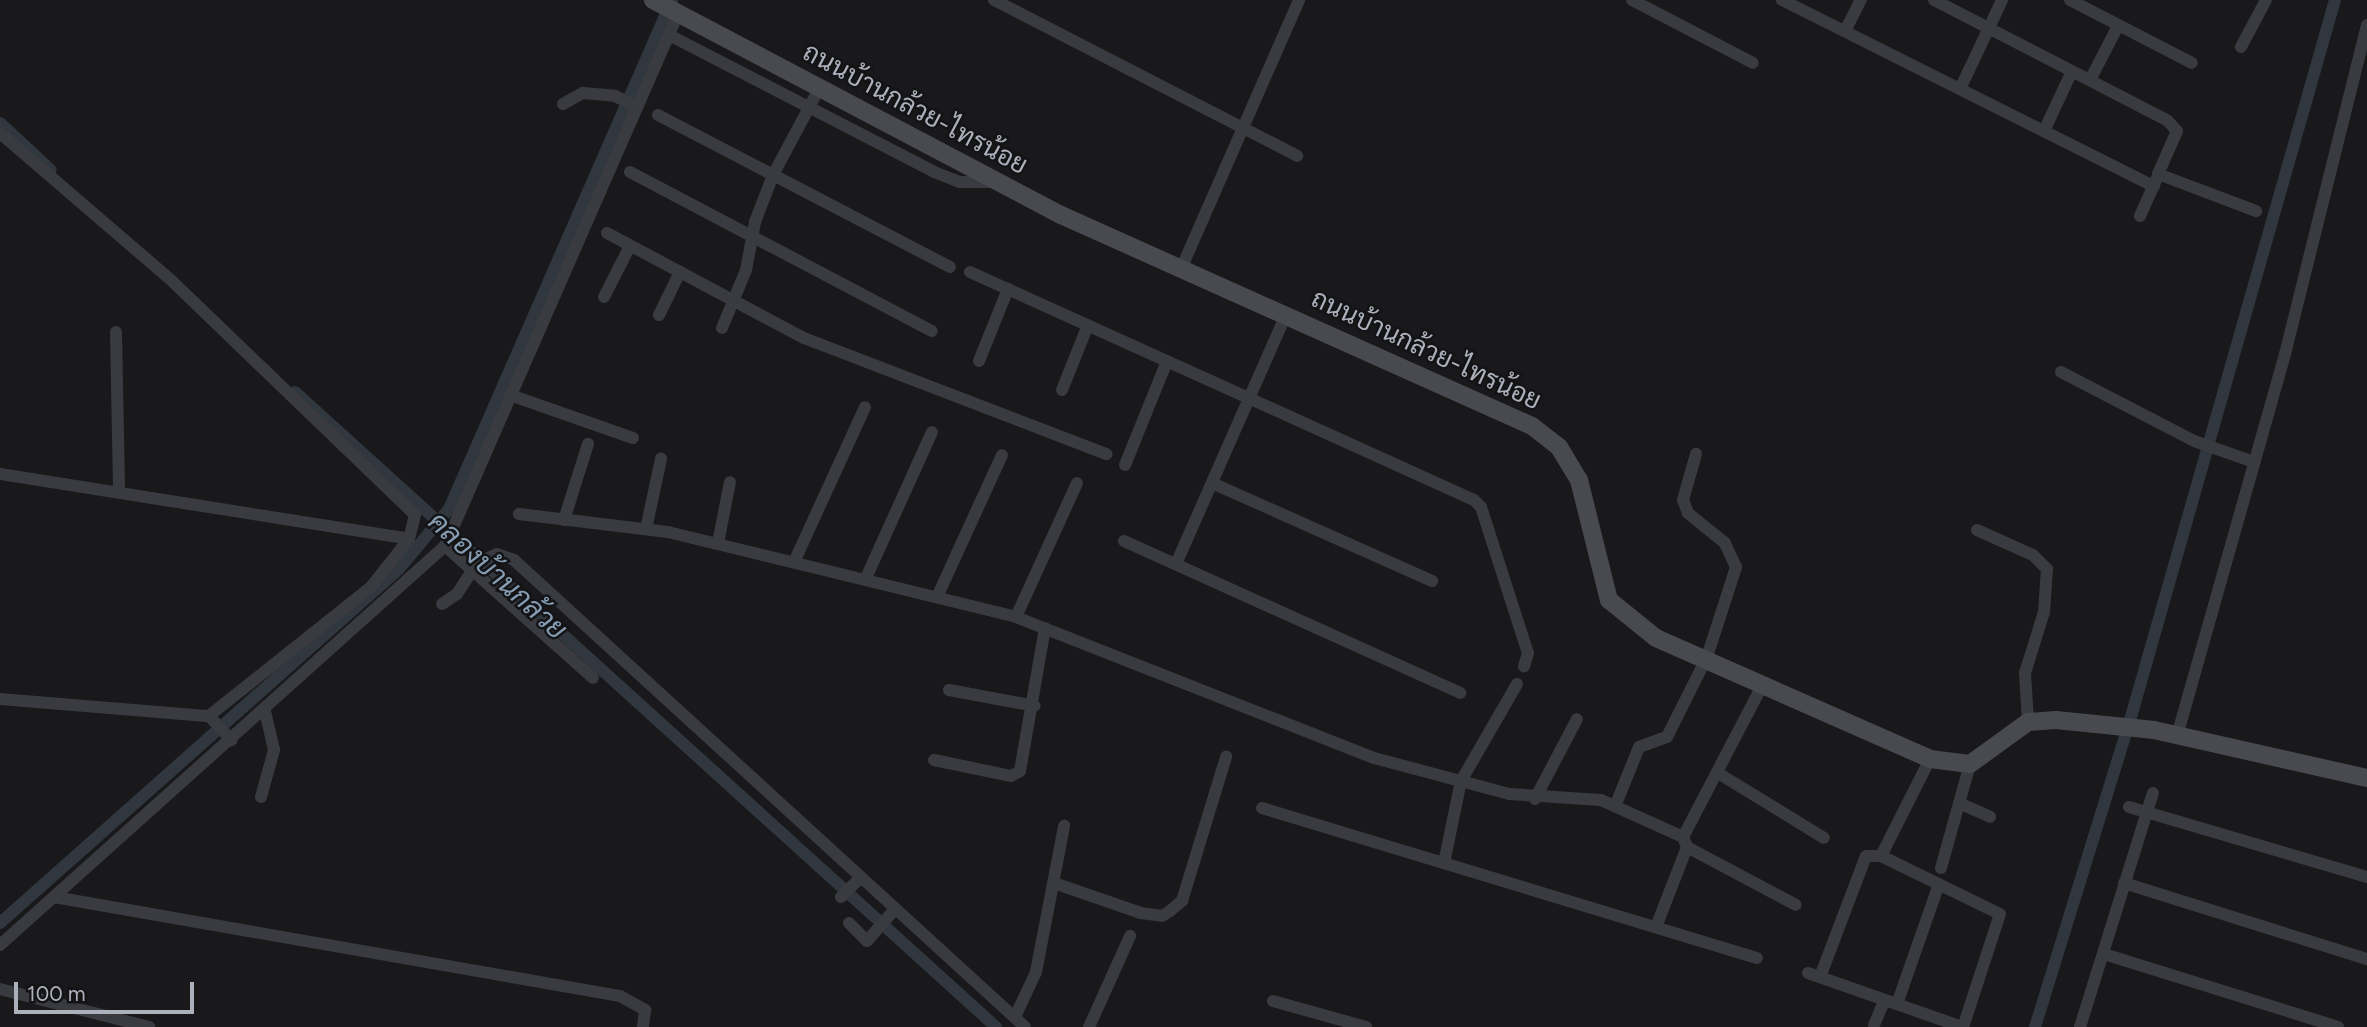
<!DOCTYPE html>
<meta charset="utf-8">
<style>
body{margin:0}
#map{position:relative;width:2367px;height:1027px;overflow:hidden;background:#19191b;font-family:Figtree,Sarabun,sans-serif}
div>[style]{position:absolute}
.canal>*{height:12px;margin:-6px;padding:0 6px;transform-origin:6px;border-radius:6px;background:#30373e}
.street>*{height:12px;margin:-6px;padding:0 6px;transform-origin:6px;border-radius:6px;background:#3a3b40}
.secondary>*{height:18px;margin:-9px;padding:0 9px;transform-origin:9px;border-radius:9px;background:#484a50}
span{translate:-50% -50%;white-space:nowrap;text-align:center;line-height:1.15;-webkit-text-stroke:5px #141416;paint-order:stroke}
.street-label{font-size:26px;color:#acb0ba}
.water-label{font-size:28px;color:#869cb2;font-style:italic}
.scale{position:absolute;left:14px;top:982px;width:180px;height:32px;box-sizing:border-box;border:4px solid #acb0ba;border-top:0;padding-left:9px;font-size:21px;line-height:24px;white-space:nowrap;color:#acb0ba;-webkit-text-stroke:5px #141416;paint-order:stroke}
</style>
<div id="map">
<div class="canal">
<div style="left:0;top:123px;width:69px;rotate:42.7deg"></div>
<div style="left:295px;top:392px;width:946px;rotate:42.17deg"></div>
<div style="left:0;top:923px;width:533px;rotate:-41.58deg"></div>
<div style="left:399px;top:569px;width:78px;rotate:-50.2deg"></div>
<div style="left:449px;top:509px;width:556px;rotate:-66.34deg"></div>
<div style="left:2035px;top:1027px;width:325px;rotate:-72.8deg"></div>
<div style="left:2131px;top:717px;width:745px;rotate:-74.12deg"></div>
</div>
<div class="street">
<div style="left:994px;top:0;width:341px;rotate:27.2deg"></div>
<div style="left:1632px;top:0;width:136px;rotate:27.5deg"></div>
<div style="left:1782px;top:0;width:416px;rotate:26.6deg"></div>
<div style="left:1934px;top:0;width:263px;rotate:27.3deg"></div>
<div style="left:2168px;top:121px;width:13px;rotate:48deg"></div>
<div style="left:2177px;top:131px;width:47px;rotate:113.8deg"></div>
<div style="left:2158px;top:174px;width:105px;rotate:20.7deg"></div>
<div style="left:2070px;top:0;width:137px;rotate:27.3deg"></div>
<div style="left:1845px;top:31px;width:35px;rotate:-63deg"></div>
<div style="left:669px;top:35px;width:298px;rotate:27.3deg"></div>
<div style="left:934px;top:172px;width:28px;rotate:21deg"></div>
<div style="left:960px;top:182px;width:36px"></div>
<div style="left:2241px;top:47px;width:53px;rotate:-62deg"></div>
<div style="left:2090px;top:80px;width:61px;rotate:-62.6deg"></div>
<div style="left:1960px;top:89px;width:98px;rotate:-64.7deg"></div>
<div style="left:563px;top:104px;width:23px;rotate:-29deg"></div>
<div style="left:583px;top:93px;width:32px;rotate:5deg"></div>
<div style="left:615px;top:96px;width:25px;rotate:26deg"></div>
<div style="left:658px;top:115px;width:329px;rotate:27.5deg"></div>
<div style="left:2044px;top:131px;width:66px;rotate:-65deg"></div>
<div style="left:0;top:133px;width:227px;rotate:40.7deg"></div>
<div style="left:172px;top:281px;width:337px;rotate:43.9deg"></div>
<div style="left:415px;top:515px;width:25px;rotate:104deg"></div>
<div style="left:409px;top:539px;width:61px;rotate:128.4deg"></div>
<div style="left:371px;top:587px;width:207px;rotate:141.5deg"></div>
<div style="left:630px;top:172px;width:341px;rotate:27.8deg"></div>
<div style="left:2140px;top:216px;width:42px;rotate:-65.9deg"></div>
<div style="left:607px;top:233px;width:223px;rotate:28.1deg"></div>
<div style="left:804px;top:338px;width:324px;rotate:21deg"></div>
<div style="left:1181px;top:269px;width:294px;rotate:-66.3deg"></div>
<div style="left:970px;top:272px;width:553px;rotate:24.34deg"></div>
<div style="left:1474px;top:500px;width:10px;rotate:45deg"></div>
<div style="left:1481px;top:507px;width:153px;rotate:72.2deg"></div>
<div style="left:1528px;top:653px;width:14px;rotate:107deg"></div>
<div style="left:604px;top:297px;width:57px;rotate:-63deg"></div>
<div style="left:659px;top:315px;width:48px;rotate:-64deg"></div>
<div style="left:722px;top:328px;width:63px;rotate:-67.5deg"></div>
<div style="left:746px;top:270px;width:49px;rotate:-79.4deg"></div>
<div style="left:755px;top:222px;width:50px;rotate:-69deg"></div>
<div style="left:773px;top:175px;width:100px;rotate:-61.9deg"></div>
<div style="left:116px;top:332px;width:160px;rotate:88.9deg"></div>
<div style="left:979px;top:361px;width:78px;rotate:-68.1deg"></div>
<div style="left:2061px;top:372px;width:150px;rotate:27.4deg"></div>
<div style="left:2194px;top:441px;width:64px;rotate:19.3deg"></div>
<div style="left:1062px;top:390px;width:70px;rotate:-68.2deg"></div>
<div style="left:513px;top:396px;width:127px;rotate:19.3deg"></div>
<div style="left:1125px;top:465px;width:112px;rotate:-68deg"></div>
<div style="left:0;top:474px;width:414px;rotate:9deg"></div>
<div style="left:1212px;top:483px;width:241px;rotate:24deg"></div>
<div style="left:519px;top:514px;width:150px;rotate:6.9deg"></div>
<div style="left:668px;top:532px;width:358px;rotate:13.7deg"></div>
<div style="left:1016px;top:617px;width:385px;rotate:21.5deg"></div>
<div style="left:1374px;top:758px;width:140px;rotate:14.9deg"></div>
<div style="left:1509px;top:794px;width:92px;rotate:3.7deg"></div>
<div style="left:1601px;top:800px;width:90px;rotate:24.3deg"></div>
<div style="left:564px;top:520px;width:80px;rotate:-72.5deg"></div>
<div style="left:646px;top:529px;width:72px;rotate:-77.9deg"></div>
<div style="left:1977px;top:530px;width:61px;rotate:24.1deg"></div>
<div style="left:2033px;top:555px;width:20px;rotate:45deg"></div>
<div style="left:2047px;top:569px;width:43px;rotate:94deg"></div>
<div style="left:2044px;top:612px;width:64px;rotate:107.3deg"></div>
<div style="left:2025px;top:673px;width:49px;rotate:86.5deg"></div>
<div style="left:1124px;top:541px;width:369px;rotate:24.3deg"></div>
<div style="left:718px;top:543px;width:62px;rotate:-78.9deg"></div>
<div style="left:445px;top:546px;width:198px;rotate:41.7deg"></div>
<div style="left:795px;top:560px;width:168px;rotate:-65.4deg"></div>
<div style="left:1176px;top:564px;width:272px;rotate:-66.2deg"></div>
<div style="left:866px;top:578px;width:160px;rotate:-65.7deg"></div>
<div style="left:937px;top:597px;width:156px;rotate:-65.4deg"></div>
<div style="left:442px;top:604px;width:18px;rotate:-34deg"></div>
<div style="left:457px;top:594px;width:37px;rotate:-57deg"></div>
<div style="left:477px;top:563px;width:22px;rotate:-24deg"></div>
<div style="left:497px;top:554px;width:18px;rotate:19deg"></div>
<div style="left:514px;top:560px;width:692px;rotate:42.42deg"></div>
<div style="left:1016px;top:617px;width:147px;rotate:-65.5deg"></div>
<div style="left:949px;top:690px;width:87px;rotate:10.5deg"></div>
<div style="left:0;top:699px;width:210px;rotate:4.7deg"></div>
<div style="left:209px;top:716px;width:33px;rotate:47deg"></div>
<div style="left:2177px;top:736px;width:397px;rotate:-74.2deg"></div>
<div style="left:2285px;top:354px;width:339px;rotate:-76deg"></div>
<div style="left:934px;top:760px;width:79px;rotate:11.7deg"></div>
<div style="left:1011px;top:776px;width:10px;rotate:-29deg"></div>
<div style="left:1020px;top:771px;width:145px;rotate:-80.1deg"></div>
<div style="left:1718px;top:773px;width:124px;rotate:31.5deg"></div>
<div style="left:261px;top:797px;width:49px;rotate:-74.5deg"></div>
<div style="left:274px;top:750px;width:39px;rotate:-103deg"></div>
<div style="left:1535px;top:799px;width:90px;rotate:-62.3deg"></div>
<div style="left:1959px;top:803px;width:34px;rotate:24deg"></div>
<div style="left:1616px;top:804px;width:61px;rotate:-68deg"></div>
<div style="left:1639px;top:747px;width:30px;rotate:-20deg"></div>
<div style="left:1667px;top:737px;width:89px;rotate:-63.4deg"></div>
<div style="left:1707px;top:657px;width:95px;rotate:-72.1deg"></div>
<div style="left:1736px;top:567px;width:26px;rotate:-115deg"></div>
<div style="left:1725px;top:543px;width:48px;rotate:-141deg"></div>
<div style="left:1688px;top:513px;width:14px;rotate:-111deg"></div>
<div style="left:1683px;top:500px;width:48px;rotate:-74.2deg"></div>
<div style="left:2129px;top:807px;width:248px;rotate:16.4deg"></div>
<div style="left:1262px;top:808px;width:517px;rotate:16.86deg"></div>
<div style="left:1687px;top:847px;width:123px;rotate:28deg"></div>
<div style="left:1881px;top:856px;width:109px;rotate:-63.2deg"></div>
<div style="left:1444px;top:863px;width:84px;rotate:-78.3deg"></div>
<div style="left:1461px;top:781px;width:112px;rotate:-60deg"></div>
<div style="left:1941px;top:868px;width:108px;rotate:-74.4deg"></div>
<div style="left:1054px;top:883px;width:92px;rotate:19deg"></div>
<div style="left:1141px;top:913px;width:21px;rotate:8deg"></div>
<div style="left:1162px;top:916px;width:9px;rotate:-32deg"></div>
<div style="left:1170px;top:911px;width:16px;rotate:-40deg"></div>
<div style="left:1182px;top:901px;width:151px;rotate:-73deg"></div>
<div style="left:2124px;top:883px;width:255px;rotate:17.4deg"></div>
<div style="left:54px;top:897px;width:575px;rotate:9.92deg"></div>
<div style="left:620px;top:996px;width:29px;rotate:29deg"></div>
<div style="left:645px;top:1010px;width:17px;rotate:97deg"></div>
<div style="left:841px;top:897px;width:27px;rotate:-45deg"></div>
<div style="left:849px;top:923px;width:25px;rotate:45deg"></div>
<div style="left:867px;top:941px;width:43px;rotate:-48.8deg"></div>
<div style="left:1656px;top:927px;width:86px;rotate:-68.8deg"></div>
<div style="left:1687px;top:847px;width:11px;rotate:-112deg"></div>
<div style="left:1683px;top:837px;width:170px;rotate:-62.4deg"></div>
<div style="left:0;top:945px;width:598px;rotate:-41.88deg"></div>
<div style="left:445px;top:546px;width:581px;rotate:-66.35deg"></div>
<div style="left:2104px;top:954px;width:245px;rotate:17.3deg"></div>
<div style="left:1808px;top:973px;width:163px;rotate:19.3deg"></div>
<div style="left:1820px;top:977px;width:129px;rotate:-69.2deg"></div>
<div style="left:1866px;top:856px;width:15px"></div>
<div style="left:1881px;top:856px;width:132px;rotate:26deg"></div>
<div style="left:2000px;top:914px;width:119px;rotate:108.1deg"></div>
<div style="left:0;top:989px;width:154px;rotate:14.3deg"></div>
<div style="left:1273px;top:1001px;width:97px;rotate:15.6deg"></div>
<div style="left:1897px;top:1004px;width:127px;rotate:-70.7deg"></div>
<div style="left:1015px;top:1017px;width:50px;rotate:-65deg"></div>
<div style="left:1036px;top:972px;width:149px;rotate:-79.1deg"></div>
<div style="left:1874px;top:1025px;width:26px;rotate:-67deg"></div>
<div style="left:1089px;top:1027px;width:100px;rotate:-65.7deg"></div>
<div style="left:2080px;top:1027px;width:245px;rotate:-72.7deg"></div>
</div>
<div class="secondary">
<div style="left:653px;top:0;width:461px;rotate:27.8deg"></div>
<div style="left:1061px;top:215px;width:516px;rotate:24.13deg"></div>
<div style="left:1532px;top:426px;width:34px;rotate:38deg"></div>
<div style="left:1559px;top:447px;width:39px;rotate:59deg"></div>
<div style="left:1579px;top:480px;width:124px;rotate:76deg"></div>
<div style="left:1609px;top:600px;width:60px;rotate:39deg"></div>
<div style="left:1656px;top:638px;width:300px;rotate:23.8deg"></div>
<div style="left:1930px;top:759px;width:40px;rotate:7.1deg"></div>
<div style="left:1970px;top:764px;width:72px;rotate:-35.9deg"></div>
<div style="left:2028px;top:722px;width:28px;rotate:-4deg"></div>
<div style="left:2056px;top:720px;width:99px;rotate:5.8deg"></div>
<div style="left:2154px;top:730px;width:218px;rotate:12.7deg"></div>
</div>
<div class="street-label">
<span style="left:915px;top:109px;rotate:28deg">ถนนบ้านกล้วย-ไทรน้อย</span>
<span style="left:1426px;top:350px;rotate:25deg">ถนนบ้านกล้วย-ไทรน้อย</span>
</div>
<div class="water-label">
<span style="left:498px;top:575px;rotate:42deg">คลองบ้านกล้วย</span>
</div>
<div class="scale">100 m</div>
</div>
